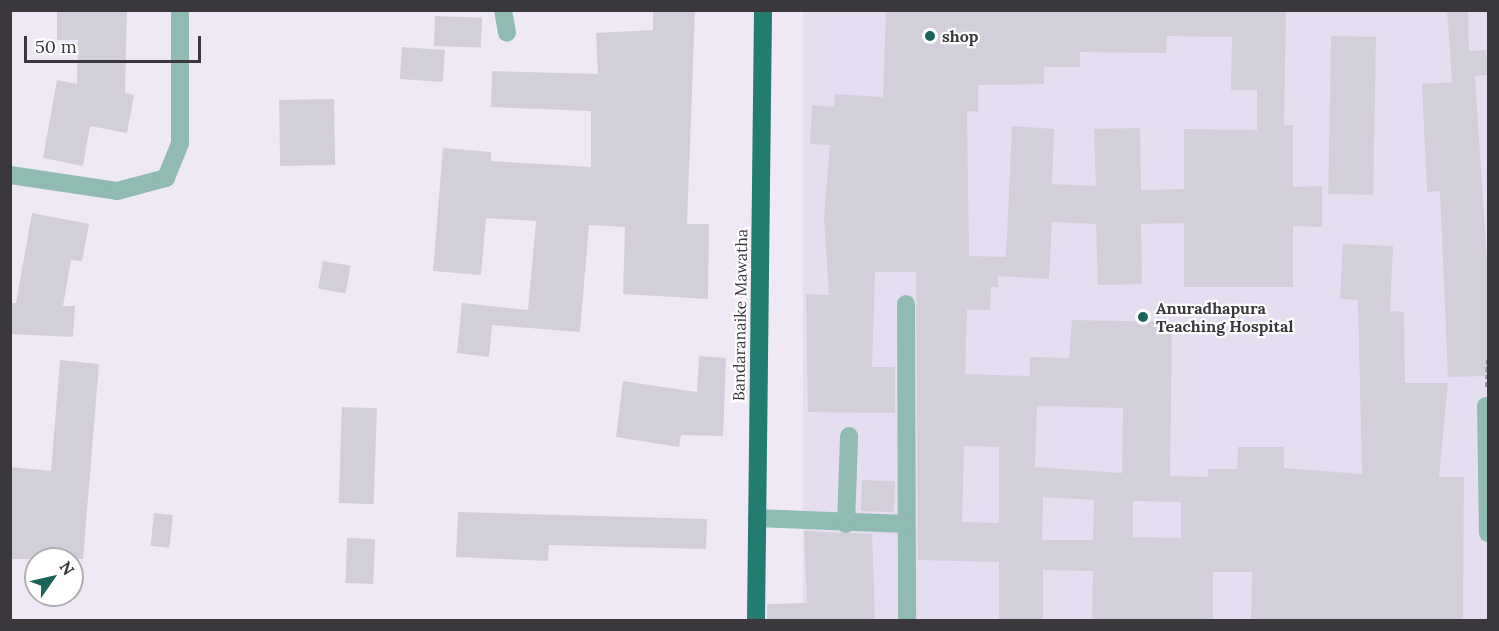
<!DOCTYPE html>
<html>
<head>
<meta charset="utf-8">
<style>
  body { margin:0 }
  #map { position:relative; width:1499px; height:631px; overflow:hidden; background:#eee9f5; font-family:Lora,serif }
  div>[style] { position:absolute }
  .built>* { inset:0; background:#e5ddf0; transform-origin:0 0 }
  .building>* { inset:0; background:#d3cfda; transform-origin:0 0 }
  .path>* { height:4px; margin-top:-2px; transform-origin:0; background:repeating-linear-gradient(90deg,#95929a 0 4.5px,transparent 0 7.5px) }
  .minor>* { height:18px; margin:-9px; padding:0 9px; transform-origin:9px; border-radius:9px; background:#90bbb3 }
  .highway>* { height:18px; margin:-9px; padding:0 9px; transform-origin:9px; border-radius:9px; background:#237c70 }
  .dots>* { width:16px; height:16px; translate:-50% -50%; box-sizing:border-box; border:3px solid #fff; border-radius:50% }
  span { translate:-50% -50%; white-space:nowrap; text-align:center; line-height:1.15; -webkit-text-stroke:4.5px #fff; paint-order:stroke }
  .poi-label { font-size:16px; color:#3a383d; font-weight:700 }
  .left { translate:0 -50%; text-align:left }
  .street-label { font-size:16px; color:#3a383d }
  .frame { position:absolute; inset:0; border:12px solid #3a383d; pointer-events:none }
  .north { position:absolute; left:24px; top:547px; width:60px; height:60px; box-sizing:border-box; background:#fff; border:2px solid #b0afb1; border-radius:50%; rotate:56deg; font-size:16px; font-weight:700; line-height:24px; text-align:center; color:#3a383d }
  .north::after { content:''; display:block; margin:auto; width:21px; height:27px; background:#1b645b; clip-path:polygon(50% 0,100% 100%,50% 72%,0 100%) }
  .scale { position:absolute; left:24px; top:36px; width:177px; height:27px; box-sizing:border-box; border:3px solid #3a383d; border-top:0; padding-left:8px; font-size:18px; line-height:21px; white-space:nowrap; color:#3a383d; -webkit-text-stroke:4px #fff; paint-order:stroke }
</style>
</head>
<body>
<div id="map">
  <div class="built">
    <div style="left:803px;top:11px;width:685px;height:609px"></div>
  </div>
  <div class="building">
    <div style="clip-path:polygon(57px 10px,127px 10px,125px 93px,134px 95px,127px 133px,90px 126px,83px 166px,43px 158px,57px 80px,77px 84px,78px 40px,57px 40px)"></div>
    <div style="clip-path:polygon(653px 10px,695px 10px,687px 224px,709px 224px,708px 299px,623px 294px,625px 227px,589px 225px,580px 332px,492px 325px,489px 357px,457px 353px,462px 303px,528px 310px,536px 221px,486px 218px,481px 275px,433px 271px,443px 148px,491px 152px,491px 161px,591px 167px,591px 111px,491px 107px,492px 71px,598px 74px,596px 33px,653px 30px)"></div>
    <div style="clip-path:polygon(evenodd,886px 10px,1286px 10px,1284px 125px,1293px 125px,1293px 187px,1322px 186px,1322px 227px,1293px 226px,1293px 287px,1184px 287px,1184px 223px,1141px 224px,1142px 284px,1098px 285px,1096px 224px,1052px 222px,1049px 279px,998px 276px,998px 287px,991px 287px,990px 310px,967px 310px,965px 374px,1030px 376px,1030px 357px,1069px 358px,1072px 320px,1172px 322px,1170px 476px,1208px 477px,1208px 469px,1237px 469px,1238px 447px,1284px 447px,1284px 468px,1362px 474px,1358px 300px,1340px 299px,1343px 244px,1393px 246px,1390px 311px,1404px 312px,1405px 383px,1448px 383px,1439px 477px,1464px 477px,1463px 621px,1251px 621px,1252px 572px,1213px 572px,1213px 621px,1092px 621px,1093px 571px,1043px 570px,1043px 621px,999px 621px,999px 562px,918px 560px,916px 272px,875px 272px,872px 367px,895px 367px,895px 413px,808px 412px,806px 294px,829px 295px,824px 217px,830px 145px,810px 144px,812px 105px,834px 107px,835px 94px,883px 97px,886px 10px,1167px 36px,1232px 37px,1231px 90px,1257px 90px,1257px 130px,1184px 129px,1184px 189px,1141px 190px,1140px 128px,1094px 129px,1096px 186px,1052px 184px,1054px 129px,1012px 126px,1006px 257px,969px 256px,967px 111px,978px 112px,978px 85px,1044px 84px,1044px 67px,1080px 67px,1080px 52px,1166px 53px,1167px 36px,886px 10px,1037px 406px,1123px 408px,1122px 473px,1035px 467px,1037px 406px,886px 10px,964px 446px,999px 447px,999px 523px,962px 522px,964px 446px,886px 10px,1043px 497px,1094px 500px,1093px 540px,1042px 540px,1043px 497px,886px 10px,1133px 501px,1181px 502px,1181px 538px,1133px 537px,1133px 501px)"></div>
    <div style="clip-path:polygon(1447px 10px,1468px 10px,1469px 51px,1486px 50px,1488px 75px,1475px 76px,1488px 277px,1487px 376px,1448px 377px,1440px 191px,1427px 192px,1422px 84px,1452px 82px)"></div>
    <div style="left:435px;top:16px;width:47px;height:30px;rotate:2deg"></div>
    <div style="left:1331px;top:36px;width:45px;height:158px;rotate:1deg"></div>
    <div style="left:402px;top:47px;width:43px;height:32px;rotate:4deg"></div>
    <div style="left:334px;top:99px;width:66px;height:55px;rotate:89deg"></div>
    <div style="clip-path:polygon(32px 213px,89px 224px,82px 261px,71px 260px,63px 306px,75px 306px,73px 337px,10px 334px,10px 303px,16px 303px)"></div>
    <div style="left:323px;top:261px;width:28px;height:28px;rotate:10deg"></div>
    <div style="clip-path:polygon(699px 356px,726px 358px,723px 436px,681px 435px,679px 447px,616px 437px,623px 381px,697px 392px)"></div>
    <div style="clip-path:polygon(60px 360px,99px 364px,83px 559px,10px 559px,10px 467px,51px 471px)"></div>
    <div style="left:342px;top:407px;width:35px;height:96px;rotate:2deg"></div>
    <div style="left:862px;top:480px;width:33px;height:31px;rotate:2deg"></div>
    <div style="clip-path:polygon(458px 512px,707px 519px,706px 549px,549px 545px,548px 561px,456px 557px)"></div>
    <div style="left:154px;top:513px;width:19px;height:33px;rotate:6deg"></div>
    <div style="clip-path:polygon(804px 531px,872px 534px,875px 621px,767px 621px,767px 604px,807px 603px)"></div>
    <div style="left:347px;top:538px;width:28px;height:45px;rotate:2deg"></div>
  </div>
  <div class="path">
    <div style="left:1487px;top:387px;width:29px;rotate:-88deg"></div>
  </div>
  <div class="minor">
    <div style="left:503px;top:10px;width:23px;rotate:80deg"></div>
    <div style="left:10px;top:175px;width:108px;rotate:8.5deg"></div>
    <div style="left:117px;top:191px;width:51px;rotate:-14.9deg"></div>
    <div style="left:166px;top:178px;width:38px;rotate:-68deg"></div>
    <div style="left:180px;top:143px;width:133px;rotate:-90deg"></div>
    <div style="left:906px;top:304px;width:316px;rotate:89.8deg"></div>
    <div style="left:1486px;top:406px;width:127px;rotate:89.1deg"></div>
    <div style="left:757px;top:518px;width:149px;rotate:2.3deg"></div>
    <div style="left:846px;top:524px;width:88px;rotate:-88deg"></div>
  </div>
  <div class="highway">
    <div style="left:756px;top:620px;width:610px;rotate:-89.34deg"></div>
  </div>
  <div class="dots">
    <div style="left:930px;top:36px;background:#1b645b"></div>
    <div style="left:1143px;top:317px;background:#1b645b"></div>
  </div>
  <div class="poi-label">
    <span class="left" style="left:942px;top:36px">shop</span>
    <span class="left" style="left:1156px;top:317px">Anuradhapura<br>Teaching Hospital</span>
  </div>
  <div class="street-label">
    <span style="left:740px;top:315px;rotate:-89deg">Bandaranaike Mawatha</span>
  </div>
  <div class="frame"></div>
  <div class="north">N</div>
  <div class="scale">50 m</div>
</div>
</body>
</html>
